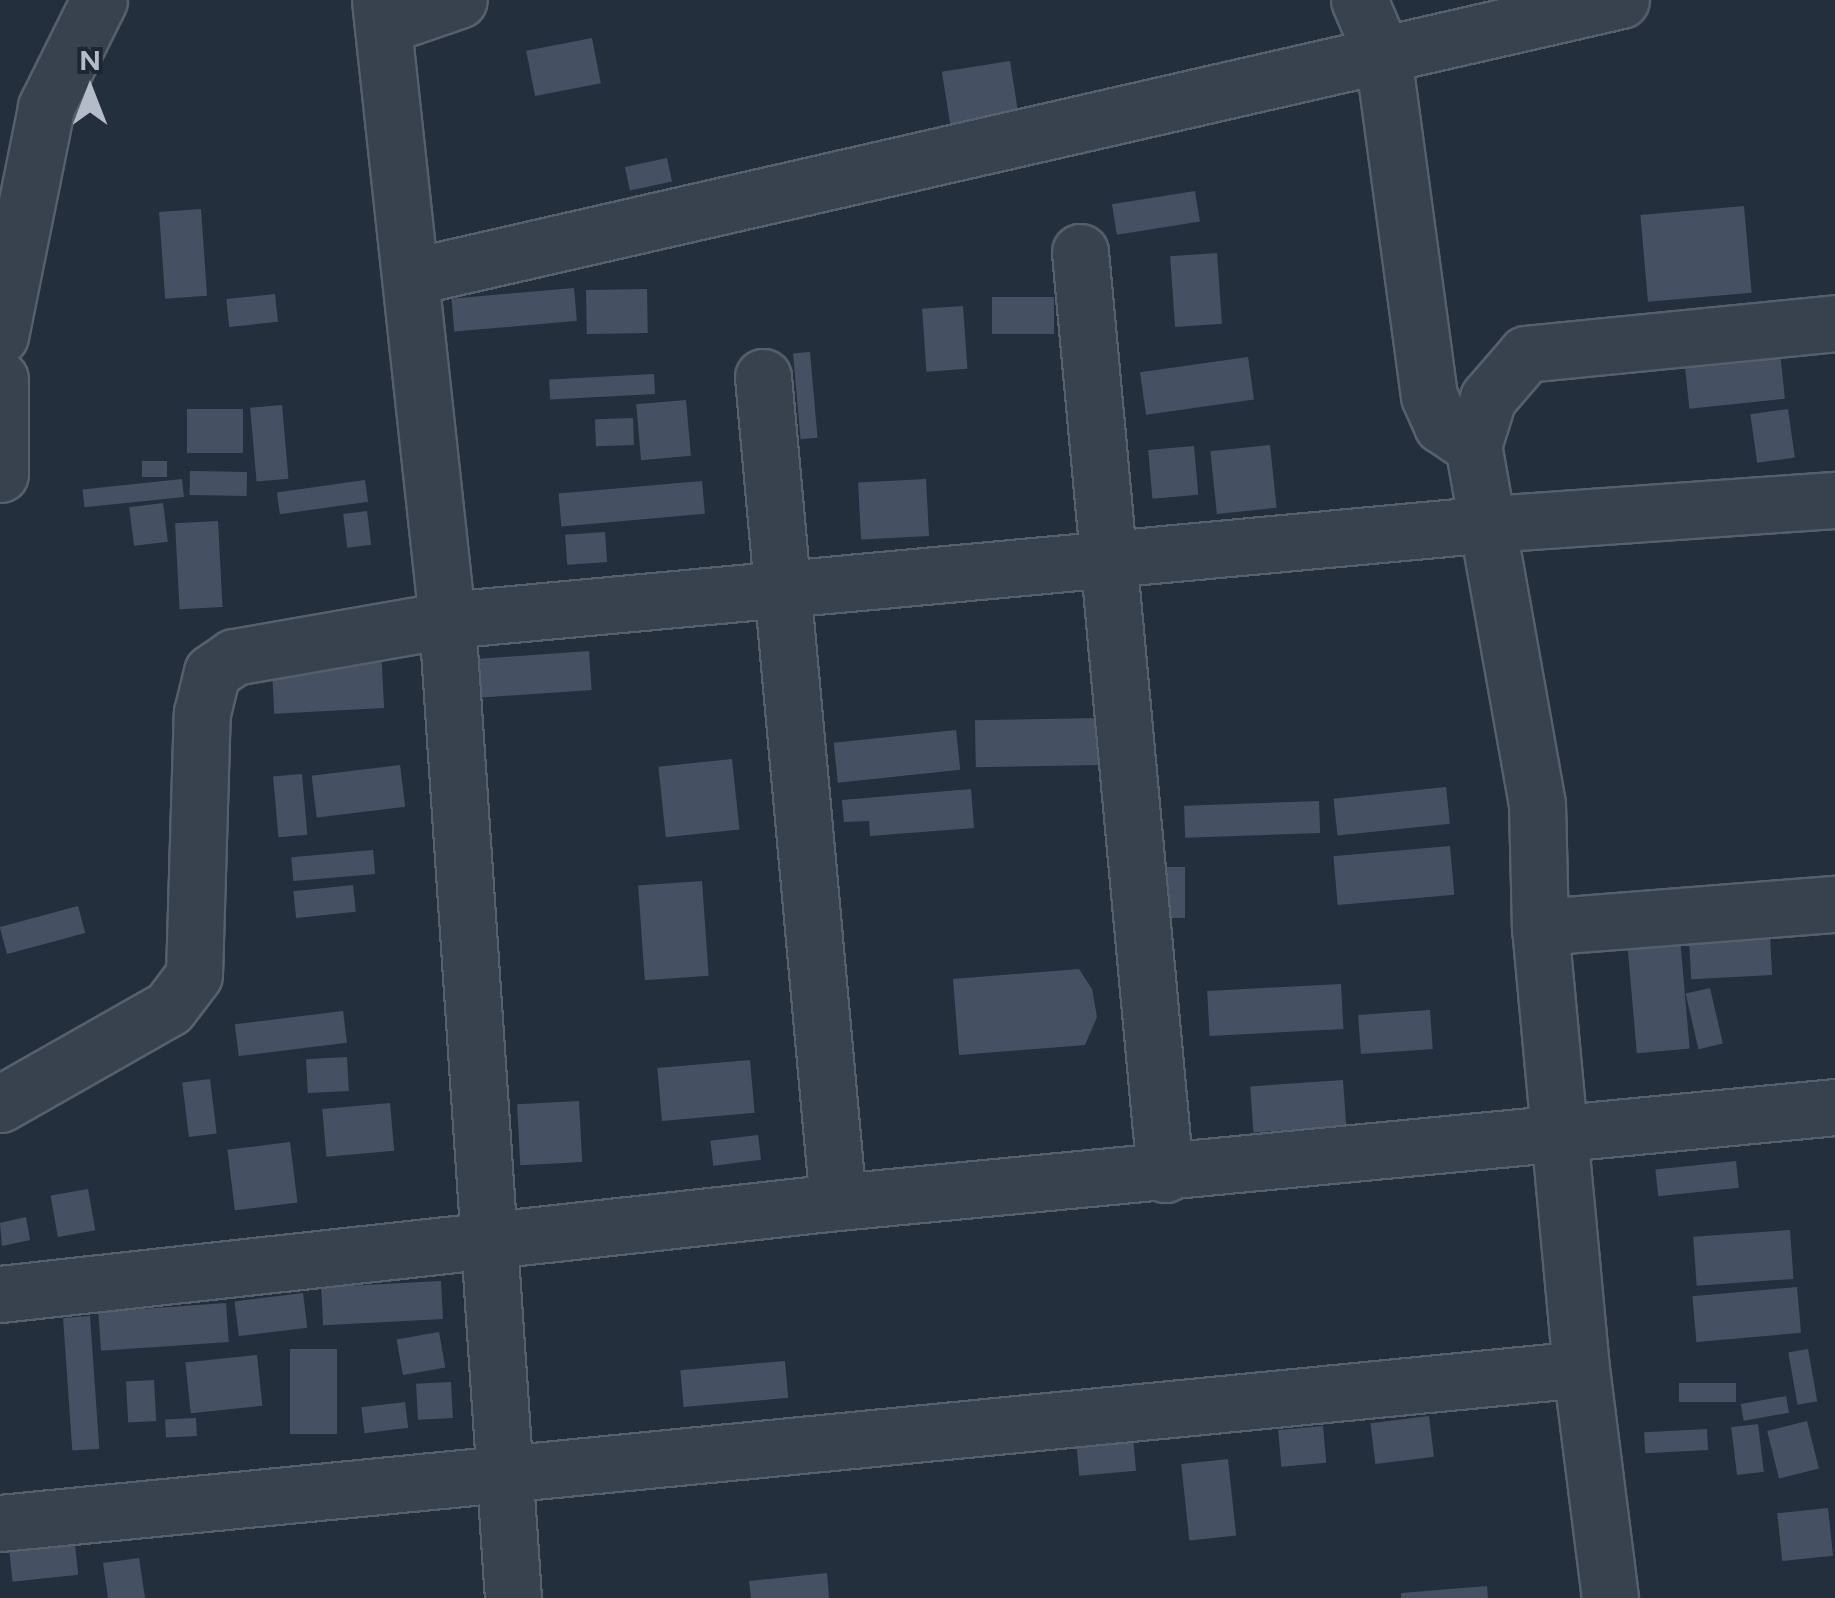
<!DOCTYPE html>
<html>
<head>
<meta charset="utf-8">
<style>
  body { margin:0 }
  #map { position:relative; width:1835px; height:1598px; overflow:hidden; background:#242f3e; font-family:Figtree,sans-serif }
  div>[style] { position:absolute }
  .building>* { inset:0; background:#455162; transform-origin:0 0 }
  .roads { filter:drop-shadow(2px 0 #565f6c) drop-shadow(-2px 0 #565f6c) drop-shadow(0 2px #565f6c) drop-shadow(0 -2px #565f6c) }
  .minor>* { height:55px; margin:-27.5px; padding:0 27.5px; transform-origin:27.5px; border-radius:27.5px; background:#38414e }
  span { translate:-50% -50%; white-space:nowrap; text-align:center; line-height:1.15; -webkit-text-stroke:10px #1d2633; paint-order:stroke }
  .north { position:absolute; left:40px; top:40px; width:100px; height:100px; -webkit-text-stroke:8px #1d2633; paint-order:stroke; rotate:0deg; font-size:28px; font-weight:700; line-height:40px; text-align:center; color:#b4bcc9 }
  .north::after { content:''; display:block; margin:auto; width:35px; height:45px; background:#b4bcc9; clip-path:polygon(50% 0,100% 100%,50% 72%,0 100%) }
</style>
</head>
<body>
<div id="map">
  <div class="building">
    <div style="left:592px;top:38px;width:46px;height:67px;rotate:79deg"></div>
    <div style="left:1010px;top:61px;width:56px;height:69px;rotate:81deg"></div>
    <div style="left:667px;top:158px;width:24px;height:43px;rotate:78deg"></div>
    <div style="left:1195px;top:191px;width:31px;height:84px;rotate:81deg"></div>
    <div style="left:1744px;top:206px;width:87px;height:104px;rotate:85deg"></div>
    <div style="left:201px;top:209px;width:87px;height:42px;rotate:86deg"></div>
    <div style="left:1217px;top:253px;width:71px;height:47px;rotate:86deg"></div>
    <div style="left:574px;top:288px;width:33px;height:123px;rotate:85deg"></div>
    <div style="left:647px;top:289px;width:44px;height:61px;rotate:89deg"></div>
    <div style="left:275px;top:294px;width:28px;height:49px;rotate:84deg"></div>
    <div style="left:992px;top:297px;width:62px;height:37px"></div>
    <div style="left:963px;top:306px;width:63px;height:41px;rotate:86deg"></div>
    <div style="left:810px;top:352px;width:86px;height:17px;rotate:85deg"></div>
    <div style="left:1780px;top:352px;width:47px;height:96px;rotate:84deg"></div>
    <div style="left:1248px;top:357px;width:43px;height:109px;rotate:82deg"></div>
    <div style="left:654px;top:374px;width:20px;height:105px;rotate:87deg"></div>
    <div style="left:686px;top:400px;width:56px;height:50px;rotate:85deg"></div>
    <div style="left:282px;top:405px;width:74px;height:32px;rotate:85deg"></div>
    <div style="left:187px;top:409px;width:56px;height:44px"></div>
    <div style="left:1788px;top:409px;width:49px;height:38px;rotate:82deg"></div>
    <div style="left:633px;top:418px;width:27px;height:38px;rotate:88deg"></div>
    <div style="left:1270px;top:445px;width:63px;height:60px;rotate:84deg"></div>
    <div style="left:1194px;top:446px;width:49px;height:46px;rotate:85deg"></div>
    <div style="left:167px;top:461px;width:16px;height:25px;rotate:90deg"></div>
    <div style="left:190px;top:471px;width:57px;height:24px;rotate:1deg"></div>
    <div style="left:182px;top:479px;width:18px;height:100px;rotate:84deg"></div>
    <div style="left:926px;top:479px;width:57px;height:68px;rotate:87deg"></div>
    <div style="left:365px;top:480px;width:22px;height:89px;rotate:82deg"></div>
    <div style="left:702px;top:481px;width:33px;height:144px;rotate:85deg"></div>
    <div style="left:163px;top:503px;width:39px;height:34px;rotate:83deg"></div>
    <div style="left:367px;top:511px;width:34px;height:24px;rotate:83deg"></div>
    <div style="left:218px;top:521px;width:86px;height:43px;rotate:87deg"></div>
    <div style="left:605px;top:532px;width:30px;height:40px;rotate:86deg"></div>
    <div style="left:381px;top:648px;width:60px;height:110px;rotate:87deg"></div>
    <div style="left:589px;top:651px;width:39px;height:117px;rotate:86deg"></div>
    <div style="left:1100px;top:718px;width:47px;height:125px;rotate:89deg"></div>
    <div style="left:956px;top:730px;width:40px;height:123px;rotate:84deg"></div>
    <div style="left:732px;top:759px;width:71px;height:74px;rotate:84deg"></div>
    <div style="left:400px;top:765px;width:42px;height:89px;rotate:83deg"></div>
    <div style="left:302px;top:774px;width:61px;height:29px;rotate:85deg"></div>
    <div style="left:1446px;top:787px;width:37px;height:113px;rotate:84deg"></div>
    <div style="clip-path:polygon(971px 789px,974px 828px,870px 836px,869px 821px,844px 822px,842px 800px)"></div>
    <div style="left:1319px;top:801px;width:32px;height:135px;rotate:88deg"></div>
    <div style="left:1450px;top:846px;width:49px;height:117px;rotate:85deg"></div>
    <div style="left:373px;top:850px;width:24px;height:82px;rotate:85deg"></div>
    <div style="left:1160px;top:867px;width:25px;height:51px"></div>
    <div style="left:702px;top:881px;width:95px;height:64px;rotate:86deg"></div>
    <div style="left:353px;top:885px;width:27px;height:60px;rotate:84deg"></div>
    <div style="left:78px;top:906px;width:28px;height:81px;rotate:75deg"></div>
    <div style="left:1770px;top:935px;width:40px;height:81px;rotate:87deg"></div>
    <div style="left:1680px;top:938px;width:111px;height:53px;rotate:85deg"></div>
    <div style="clip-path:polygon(1079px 969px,1092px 989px,1097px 1017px,1085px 1045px,959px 1055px,953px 979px)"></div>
    <div style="left:1341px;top:984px;width:45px;height:134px;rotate:87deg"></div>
    <div style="left:1710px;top:988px;width:57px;height:25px;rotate:77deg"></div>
    <div style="left:1430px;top:1010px;width:39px;height:72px;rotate:86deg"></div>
    <div style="left:343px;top:1011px;width:32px;height:109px;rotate:83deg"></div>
    <div style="left:347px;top:1057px;width:34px;height:41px;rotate:87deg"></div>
    <div style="left:750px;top:1060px;width:53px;height:93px;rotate:85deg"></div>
    <div style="left:210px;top:1079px;width:55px;height:28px;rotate:83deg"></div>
    <div style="left:1343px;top:1080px;width:46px;height:93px;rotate:86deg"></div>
    <div style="left:579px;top:1101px;width:61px;height:62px;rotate:87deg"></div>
    <div style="left:390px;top:1103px;width:48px;height:68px;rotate:85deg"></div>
    <div style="left:758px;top:1135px;width:25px;height:48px;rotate:83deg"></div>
    <div style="left:290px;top:1142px;width:61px;height:63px;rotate:83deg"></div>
    <div style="left:1736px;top:1161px;width:27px;height:81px;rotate:84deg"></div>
    <div style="left:88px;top:1189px;width:42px;height:38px;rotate:80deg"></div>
    <div style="clip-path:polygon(26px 1217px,30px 1240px,2px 1246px,0 1223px)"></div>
    <div style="left:1790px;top:1230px;width:49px;height:97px;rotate:86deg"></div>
    <div style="left:441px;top:1281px;width:38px;height:120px;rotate:87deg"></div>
    <div style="left:1797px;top:1287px;width:46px;height:105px;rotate:85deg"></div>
    <div style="left:303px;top:1293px;width:35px;height:69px;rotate:83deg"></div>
    <div style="left:226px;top:1303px;width:39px;height:128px;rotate:86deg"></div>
    <div style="left:90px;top:1316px;width:133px;height:27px;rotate:86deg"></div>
    <div style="left:439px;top:1332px;width:36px;height:43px;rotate:80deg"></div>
    <div style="left:290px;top:1349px;width:47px;height:85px"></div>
    <div style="left:1808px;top:1349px;width:53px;height:20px;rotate:80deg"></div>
    <div style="left:257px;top:1355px;width:51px;height:72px;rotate:84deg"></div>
    <div style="left:785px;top:1361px;width:37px;height:105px;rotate:85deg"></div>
    <div style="left:154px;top:1380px;width:41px;height:28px;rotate:87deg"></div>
    <div style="left:451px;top:1382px;width:36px;height:35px;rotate:87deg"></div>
    <div style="left:1736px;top:1383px;width:19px;height:57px;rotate:90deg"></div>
    <div style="left:1786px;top:1396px;width:17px;height:46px;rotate:80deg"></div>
    <div style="left:405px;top:1402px;width:26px;height:44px;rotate:83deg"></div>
    <div style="left:1429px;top:1416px;width:41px;height:59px;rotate:83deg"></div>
    <div style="left:196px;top:1418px;width:18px;height:31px;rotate:87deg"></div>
    <div style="left:1807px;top:1421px;width:49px;height:41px;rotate:76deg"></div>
    <div style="left:1758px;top:1424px;width:48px;height:27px;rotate:83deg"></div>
    <div style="left:1132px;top:1425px;width:46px;height:57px;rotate:85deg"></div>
    <div style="left:1323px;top:1426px;width:37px;height:45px;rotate:85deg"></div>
    <div style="left:1707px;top:1429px;width:21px;height:63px;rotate:87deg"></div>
    <div style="left:1228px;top:1459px;width:77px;height:47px;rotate:84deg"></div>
    <div style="left:1828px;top:1508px;width:48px;height:51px;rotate:84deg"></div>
    <div style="left:74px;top:1535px;width:40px;height:66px;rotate:84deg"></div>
    <div style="clip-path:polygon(139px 1558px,145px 1598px,108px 1598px,103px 1563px)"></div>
    <div style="clip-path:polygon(827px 1573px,829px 1598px,751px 1598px,749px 1581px)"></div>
    <div style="clip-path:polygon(1487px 1586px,1488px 1598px,1401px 1598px,1401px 1593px)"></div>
  </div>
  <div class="roads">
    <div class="minor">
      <div style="left:380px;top:0;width:624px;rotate:83.83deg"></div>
      <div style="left:447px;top:620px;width:980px;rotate:86.14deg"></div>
      <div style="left:1359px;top:0;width:61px;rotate:66.8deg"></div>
      <div style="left:1383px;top:56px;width:343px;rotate:82.3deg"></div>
      <div style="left:1429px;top:396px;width:32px;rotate:66deg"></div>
      <div style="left:1442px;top:425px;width:37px;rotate:34deg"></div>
      <div style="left:383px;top:26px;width:80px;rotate:-18.9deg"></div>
      <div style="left:1080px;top:252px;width:926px;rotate:84.73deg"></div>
      <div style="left:415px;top:276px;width:1237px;rotate:-12.89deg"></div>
      <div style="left:0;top:336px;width:234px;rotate:-78.6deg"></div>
      <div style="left:46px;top:107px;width:119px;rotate:-63.6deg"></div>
      <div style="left:763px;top:377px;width:828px;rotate:84.81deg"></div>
      <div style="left:0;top:379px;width:95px;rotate:90deg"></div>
      <div style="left:1540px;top:927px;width:296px;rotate:-4.5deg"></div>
      <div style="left:0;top:1104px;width:194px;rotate:-29.6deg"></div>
      <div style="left:169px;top:1008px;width:41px;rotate:-52.9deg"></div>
      <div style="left:194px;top:975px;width:262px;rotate:-88.3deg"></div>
      <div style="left:202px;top:713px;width:42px;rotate:-76.3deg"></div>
      <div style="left:212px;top:672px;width:27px;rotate:-34deg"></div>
      <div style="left:234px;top:657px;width:216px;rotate:-9.9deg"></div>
      <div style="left:447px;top:620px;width:1047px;rotate:-5.26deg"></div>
      <div style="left:1490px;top:524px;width:346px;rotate:-4deg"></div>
      <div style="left:0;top:1294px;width:843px;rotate:-6.27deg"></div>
      <div style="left:838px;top:1202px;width:1002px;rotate:-5.44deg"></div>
      <div style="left:0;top:1523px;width:1588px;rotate:-5.56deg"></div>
      <div style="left:1610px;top:1598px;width:231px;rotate:-97.2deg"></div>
      <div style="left:1581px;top:1369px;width:444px;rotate:-95.3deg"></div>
      <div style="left:1540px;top:927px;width:123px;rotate:-91.4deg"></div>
      <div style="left:1537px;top:804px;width:364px;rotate:-100.1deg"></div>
      <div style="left:1473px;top:446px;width:50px;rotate:-72.6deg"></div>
      <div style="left:1488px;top:398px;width:58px;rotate:-49.2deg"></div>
      <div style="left:1526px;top:354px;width:311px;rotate:-5.7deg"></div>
    </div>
  </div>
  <div class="north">N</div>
</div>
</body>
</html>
